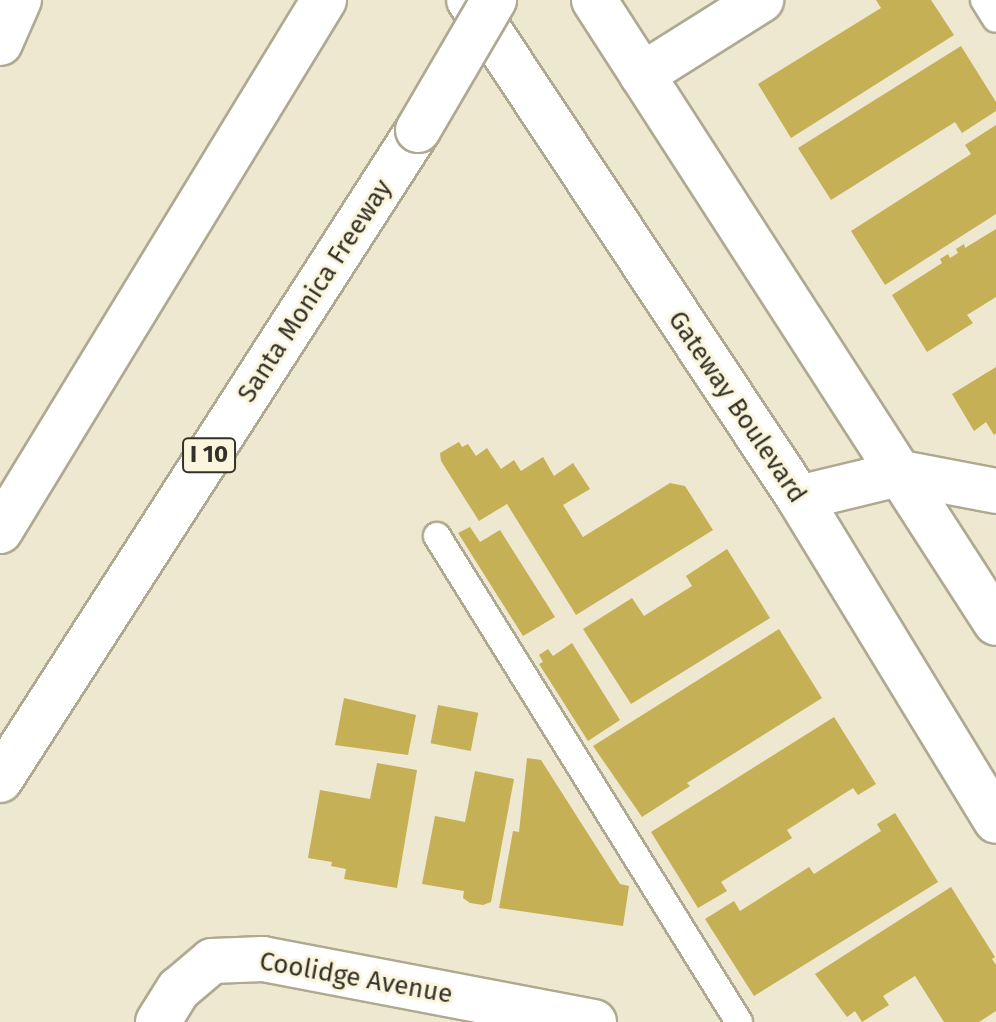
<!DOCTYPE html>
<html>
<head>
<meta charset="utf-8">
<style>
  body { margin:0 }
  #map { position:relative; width:996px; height:1022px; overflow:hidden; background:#eee8d0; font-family:"Fira Sans",sans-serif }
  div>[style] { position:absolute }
  .building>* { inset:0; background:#c5b055; transform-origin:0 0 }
  .roads { filter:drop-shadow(2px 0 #afa992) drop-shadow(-2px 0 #afa992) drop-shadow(0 2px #afa992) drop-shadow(0 -2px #afa992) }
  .lane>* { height:26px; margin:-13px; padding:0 13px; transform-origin:13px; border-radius:13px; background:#fff }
  .street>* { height:44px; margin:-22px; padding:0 22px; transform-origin:22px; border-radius:22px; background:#fff }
  .secondary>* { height:44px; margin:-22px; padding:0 22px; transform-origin:22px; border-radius:22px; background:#fff }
  .highway>* { height:44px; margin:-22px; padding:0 22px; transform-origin:22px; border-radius:22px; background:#fff }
  .bridges { filter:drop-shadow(2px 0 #afa992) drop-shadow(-2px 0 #afa992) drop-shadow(0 2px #afa992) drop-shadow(0 -2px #afa992) }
  .highway-bridge>* { height:44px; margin:-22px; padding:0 22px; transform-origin:22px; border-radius:22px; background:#fff }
  span { translate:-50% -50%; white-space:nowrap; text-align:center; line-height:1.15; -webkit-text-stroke:6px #fbf5dd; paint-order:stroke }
  .shield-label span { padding:2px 6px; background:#fbf5dd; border:2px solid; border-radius:6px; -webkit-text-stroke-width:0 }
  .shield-label { font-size:24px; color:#333128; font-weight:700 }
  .street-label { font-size:26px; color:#333128 }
</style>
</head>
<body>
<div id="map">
  <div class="building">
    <div style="clip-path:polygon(876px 0,931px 0,954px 35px,791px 138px,758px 84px,881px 8px)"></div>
    <div style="clip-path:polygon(961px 46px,996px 102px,996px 111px,962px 133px,955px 122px,831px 200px,798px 148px)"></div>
    <div style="clip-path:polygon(996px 125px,996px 214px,885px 285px,851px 231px,971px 154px,965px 145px)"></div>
    <div style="clip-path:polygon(996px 229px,996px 297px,967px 315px,973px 323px,927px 352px,892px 295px,942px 263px,940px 259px,948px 254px,950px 258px,958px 253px,956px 249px,964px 244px,965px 248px)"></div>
    <div style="clip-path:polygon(996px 367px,996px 433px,994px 435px,986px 422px,974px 431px,952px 394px)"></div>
    <div style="clip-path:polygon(459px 442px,462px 447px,468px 444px,476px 456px,487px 448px,501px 469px,514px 460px,521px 471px,543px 457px,554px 476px,573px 463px,590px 489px,563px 505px,583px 537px,670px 483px,685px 486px,713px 530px,576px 615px,507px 504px,479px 521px,441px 461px,440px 453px)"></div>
    <div style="clip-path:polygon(470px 527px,480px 542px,500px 530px,555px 617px,523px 636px,458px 533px)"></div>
    <div style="clip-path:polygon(727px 549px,770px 618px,631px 704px,583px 629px,632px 598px,644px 616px,692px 586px,686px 576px)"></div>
    <div style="clip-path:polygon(779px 629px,822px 698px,687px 783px,690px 786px,642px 817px,593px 746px)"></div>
    <div style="clip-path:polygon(572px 643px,620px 720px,588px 741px,539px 664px,543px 662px,539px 655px,548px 649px,553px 656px)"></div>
    <div style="clip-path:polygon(344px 698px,416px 715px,408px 755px,335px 745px)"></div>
    <div style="left:438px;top:705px;width:41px;height:39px;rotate:11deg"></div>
    <div style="clip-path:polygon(834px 717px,876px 784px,858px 795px,853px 788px,787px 830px,792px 838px,721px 882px,727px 891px,698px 908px,651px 832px)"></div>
    <div style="clip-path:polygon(527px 758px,541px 760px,620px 884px,629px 886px,623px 926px,499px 908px,513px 831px,519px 832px)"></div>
    <div style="clip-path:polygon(377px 763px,417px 770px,397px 888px,344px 879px,346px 869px,331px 866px,332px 862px,308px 858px,320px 790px,370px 799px)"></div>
    <div style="clip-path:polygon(475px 771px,514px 779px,491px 902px,483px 905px,470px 903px,463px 898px,464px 891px,422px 884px,435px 816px,465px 822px)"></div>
    <div style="clip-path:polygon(895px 813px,938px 882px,754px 996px,705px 919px,734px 901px,740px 911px,809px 867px,814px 874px,881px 831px,877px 824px)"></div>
    <div style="clip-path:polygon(951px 887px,995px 957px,992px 959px,996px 965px,996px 1011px,979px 1022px,944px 1022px,915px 976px,883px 996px,889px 1005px,862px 1022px,855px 1011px,847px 1017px,815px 974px)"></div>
  </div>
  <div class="roads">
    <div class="lane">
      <div style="left:984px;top:0;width:22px;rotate:58deg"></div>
      <div style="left:437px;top:536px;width:572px;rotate:58.14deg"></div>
    </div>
    <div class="street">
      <div style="left:0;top:43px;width:47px;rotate:-66.2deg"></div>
      <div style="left:642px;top:75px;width:141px;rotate:-32.2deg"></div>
      <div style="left:799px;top:498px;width:106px;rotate:-13.6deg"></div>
      <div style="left:902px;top:473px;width:96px;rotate:10.8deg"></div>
      <div style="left:158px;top:1022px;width:39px;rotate:-58deg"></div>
      <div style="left:179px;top:989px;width:43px;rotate:-40.3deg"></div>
      <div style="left:212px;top:961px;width:51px;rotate:-2.2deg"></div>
      <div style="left:263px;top:959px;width:337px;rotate:10.8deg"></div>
    </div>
    <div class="secondary">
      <div style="left:469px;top:0;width:597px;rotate:56.47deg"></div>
      <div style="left:799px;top:498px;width:378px;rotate:58.6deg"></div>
      <div style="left:594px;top:0;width:741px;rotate:57.17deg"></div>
    </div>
    <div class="highway">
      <div style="left:0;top:531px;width:622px;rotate:-58.61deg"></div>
      <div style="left:0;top:780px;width:773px;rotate:-57.26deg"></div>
    </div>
  </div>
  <div class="bridges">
    <div class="highway-bridge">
      <div style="left:418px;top:130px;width:151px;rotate:-59.7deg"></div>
    </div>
  </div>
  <div class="shield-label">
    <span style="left:209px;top:455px">I 10</span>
  </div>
  <div class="street-label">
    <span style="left:315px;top:291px;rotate:-57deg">Santa Monica Freeway</span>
    <span style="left:737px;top:407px;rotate:56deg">Gateway Boulevard</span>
    <span style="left:356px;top:978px;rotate:10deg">Coolidge Avenue</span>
  </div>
</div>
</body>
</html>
